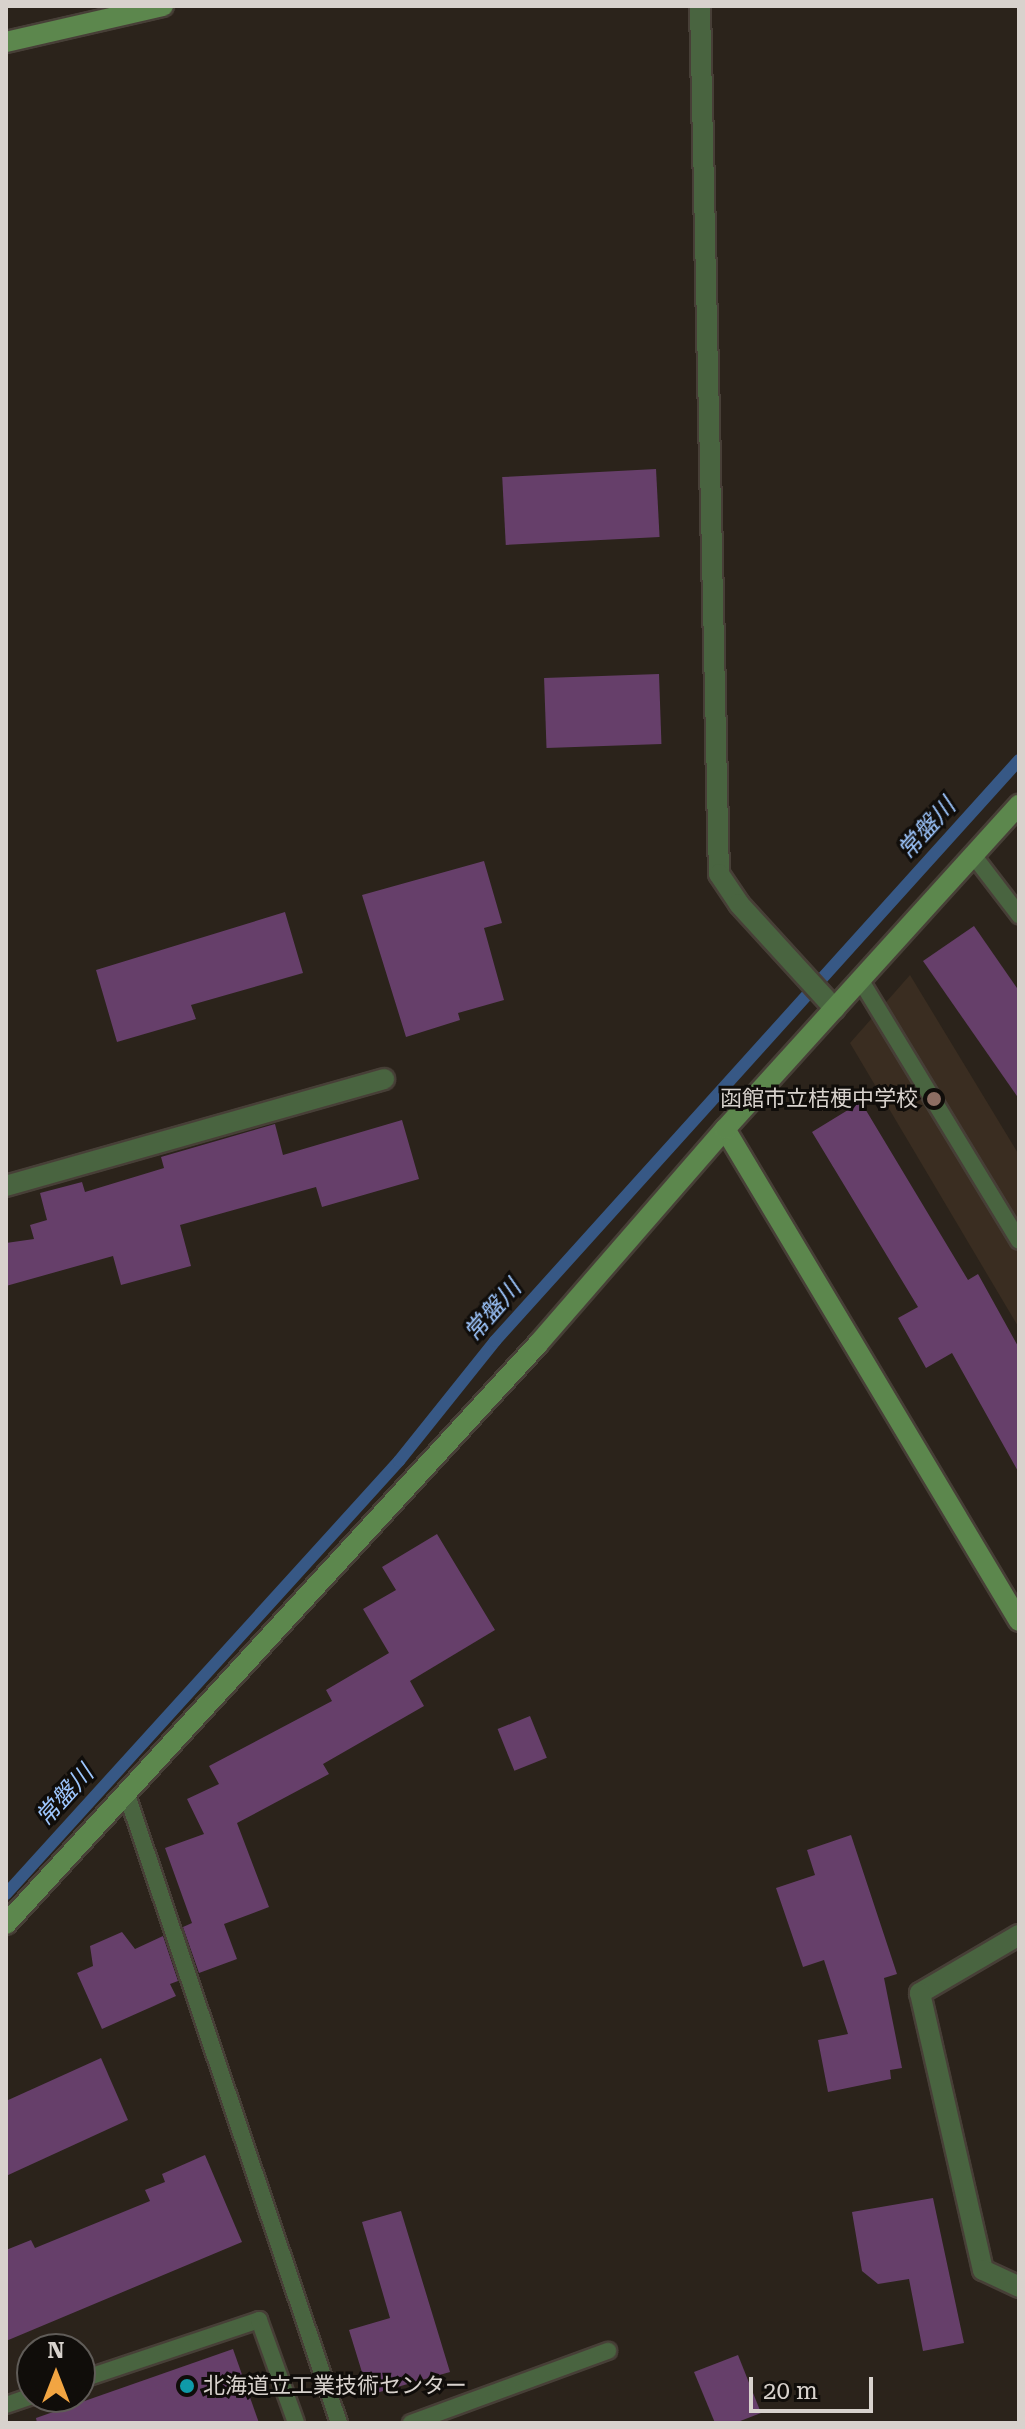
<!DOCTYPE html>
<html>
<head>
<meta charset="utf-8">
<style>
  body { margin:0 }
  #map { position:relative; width:1025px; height:2429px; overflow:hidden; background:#2b231b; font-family:"Roboto Serif","Noto Sans JP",serif }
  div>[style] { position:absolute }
  .built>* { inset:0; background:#3a2d21 }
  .stream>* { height:12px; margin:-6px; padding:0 6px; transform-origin:6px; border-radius:6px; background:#375885 }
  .building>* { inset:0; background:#663f6a; transform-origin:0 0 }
  .roads { filter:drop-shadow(2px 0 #473f37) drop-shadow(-2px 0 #473f37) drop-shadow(0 2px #473f37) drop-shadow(0 -2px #473f37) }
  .lane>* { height:16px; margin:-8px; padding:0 8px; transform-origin:8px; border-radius:8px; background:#496440 }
  .street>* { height:20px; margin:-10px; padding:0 10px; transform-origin:10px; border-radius:10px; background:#496440 }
  .secondary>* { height:20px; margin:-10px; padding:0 10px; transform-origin:10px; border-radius:10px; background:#5c874d }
  .dots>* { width:22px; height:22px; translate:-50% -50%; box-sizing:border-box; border:4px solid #100d0a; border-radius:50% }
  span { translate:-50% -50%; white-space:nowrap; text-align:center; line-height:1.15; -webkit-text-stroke:6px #100d0a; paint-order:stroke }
  .poi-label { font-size:22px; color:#d8d2cd }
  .right { translate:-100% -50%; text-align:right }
  .left { translate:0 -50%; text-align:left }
  .water-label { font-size:24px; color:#9dc6fe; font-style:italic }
  .frame { position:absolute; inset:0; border:8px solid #d8d2cd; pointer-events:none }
  .north { position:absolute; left:16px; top:2333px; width:80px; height:80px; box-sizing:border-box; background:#100d0a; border:2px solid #605c58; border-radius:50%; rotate:0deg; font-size:22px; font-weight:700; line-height:32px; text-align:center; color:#d8d2cd }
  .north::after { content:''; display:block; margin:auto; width:28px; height:36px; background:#f2a542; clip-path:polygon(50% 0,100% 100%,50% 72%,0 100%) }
  .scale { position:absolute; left:749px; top:2377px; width:124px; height:36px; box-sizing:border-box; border:4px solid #d8d2cd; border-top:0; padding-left:10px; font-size:24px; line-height:28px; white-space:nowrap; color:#d8d2cd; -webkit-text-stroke:6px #100d0a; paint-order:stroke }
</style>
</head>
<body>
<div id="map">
  <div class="built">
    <div style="clip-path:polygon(910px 975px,1019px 1155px,1019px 1328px,850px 1043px)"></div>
  </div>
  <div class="stream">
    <div style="left:6px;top:1894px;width:585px;rotate:-47.77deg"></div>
    <div style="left:399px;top:1461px;width:154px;rotate:-51.3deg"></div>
    <div style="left:495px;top:1341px;width:782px;rotate:-47.95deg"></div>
  </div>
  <div class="building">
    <div style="left:656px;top:469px;width:68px;height:154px;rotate:87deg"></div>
    <div style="left:659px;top:674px;width:70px;height:115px;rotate:88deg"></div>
    <div style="clip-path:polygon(484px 861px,502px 923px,484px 928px,504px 1000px,458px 1013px,460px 1020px,406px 1037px,362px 895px)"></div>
    <div style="clip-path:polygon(285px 912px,303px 973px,191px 1005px,196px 1019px,117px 1042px,96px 970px)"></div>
    <div style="clip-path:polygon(974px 926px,1019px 991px,1019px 1099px,923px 961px)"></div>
    <div style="clip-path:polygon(861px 1102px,968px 1280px,978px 1274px,1019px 1348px,1019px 1473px,952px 1353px,926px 1368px,898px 1318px,918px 1307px,812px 1132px)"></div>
    <div style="clip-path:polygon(402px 1120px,419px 1179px,322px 1207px,316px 1187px,180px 1225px,191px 1266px,121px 1285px,113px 1256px,6px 1286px,6px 1243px,34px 1239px,30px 1225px,47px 1220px,40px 1193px,82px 1182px,85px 1192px,164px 1168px,161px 1157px,275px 1124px,283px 1155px)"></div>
    <div style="clip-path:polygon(437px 1534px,495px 1630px,410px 1681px,424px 1706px,323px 1764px,329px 1774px,237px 1823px,269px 1907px,224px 1924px,237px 1959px,199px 1973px,183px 1927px,192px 1923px,165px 1848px,204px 1834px,187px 1799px,219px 1784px,209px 1766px,332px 1701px,326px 1690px,389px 1653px,363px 1609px,396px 1590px,382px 1567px)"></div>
    <div style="left:530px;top:1716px;width:45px;height:35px;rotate:68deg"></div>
    <div style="clip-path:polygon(851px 1835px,897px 1974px,884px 1978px,902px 2068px,890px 2070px,891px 2079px,828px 2092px,818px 2040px,848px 2034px,824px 1960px,803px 1967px,776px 1888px,815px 1875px,807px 1850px)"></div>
    <div style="clip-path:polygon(122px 1932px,135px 1949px,163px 1936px,178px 1981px,170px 1984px,176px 1996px,102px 2029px,77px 1973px,93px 1966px,90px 1946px)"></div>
    <div style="clip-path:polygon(101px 2058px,128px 2120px,6px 2176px,6px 2101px)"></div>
    <div style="clip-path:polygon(205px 2155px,242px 2242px,6px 2341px,6px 2250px,31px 2240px,35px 2248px,150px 2201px,145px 2190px,165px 2182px,162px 2174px)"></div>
    <div style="clip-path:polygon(933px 2198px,964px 2343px,923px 2351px,909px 2279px,878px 2284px,862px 2271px,852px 2212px)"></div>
    <div style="clip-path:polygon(401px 2211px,450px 2372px,369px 2395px,349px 2330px,390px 2318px,362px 2222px)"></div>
    <div style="clip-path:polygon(233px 2349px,259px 2423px,37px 2423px,36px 2418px)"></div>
    <div style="clip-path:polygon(738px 2355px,761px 2413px,735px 2423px,715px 2423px,694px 2372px)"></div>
  </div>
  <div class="roads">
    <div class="lane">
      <div style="left:973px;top:855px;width:76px;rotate:52.5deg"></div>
      <div style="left:861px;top:981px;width:304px;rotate:58.7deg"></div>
      <div style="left:126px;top:1792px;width:666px;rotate:71.35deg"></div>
      <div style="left:80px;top:2380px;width:189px;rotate:-18.5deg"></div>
      <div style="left:259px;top:2320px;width:109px;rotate:70.2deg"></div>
      <div style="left:6px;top:2405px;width:28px;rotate:-19deg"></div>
      <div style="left:411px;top:2423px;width:210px;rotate:-20.1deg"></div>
    </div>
    <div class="street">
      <div style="left:700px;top:6px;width:868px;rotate:88.75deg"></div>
      <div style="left:719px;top:874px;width:36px;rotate:56deg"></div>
      <div style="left:739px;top:904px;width:142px;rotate:47.6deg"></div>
      <div style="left:6px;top:1186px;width:393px;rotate:-15.8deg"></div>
      <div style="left:1019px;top:1935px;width:115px;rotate:149.6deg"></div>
      <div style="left:920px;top:1993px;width:284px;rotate:77.2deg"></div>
      <div style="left:983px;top:2270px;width:40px;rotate:25deg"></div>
    </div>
    <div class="secondary">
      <div style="left:6px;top:42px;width:161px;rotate:-12.9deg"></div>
      <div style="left:725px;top:1129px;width:573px;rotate:59.14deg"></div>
      <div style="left:6px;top:1924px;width:787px;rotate:-47.47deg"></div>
      <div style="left:538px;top:1344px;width:285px;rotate:-49deg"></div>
      <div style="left:725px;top:1129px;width:438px;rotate:-47.8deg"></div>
    </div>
  </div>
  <div class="dots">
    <div style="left:934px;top:1099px;background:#8d6e63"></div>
    <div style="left:187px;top:2386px;background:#0f9aa8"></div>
  </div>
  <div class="poi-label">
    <span class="right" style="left:918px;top:1099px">函館市立桔梗中学校</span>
    <span class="left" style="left:203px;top:2386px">北海道立工業技術センター</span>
  </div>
  <div class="water-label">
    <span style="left:927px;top:829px;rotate:-48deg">常盤川</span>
    <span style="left:493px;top:1311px;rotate:-49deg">常盤川</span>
    <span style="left:65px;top:1796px;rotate:-48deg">常盤川</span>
  </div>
  <div class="frame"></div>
  <div class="north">N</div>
  <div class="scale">20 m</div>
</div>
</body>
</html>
